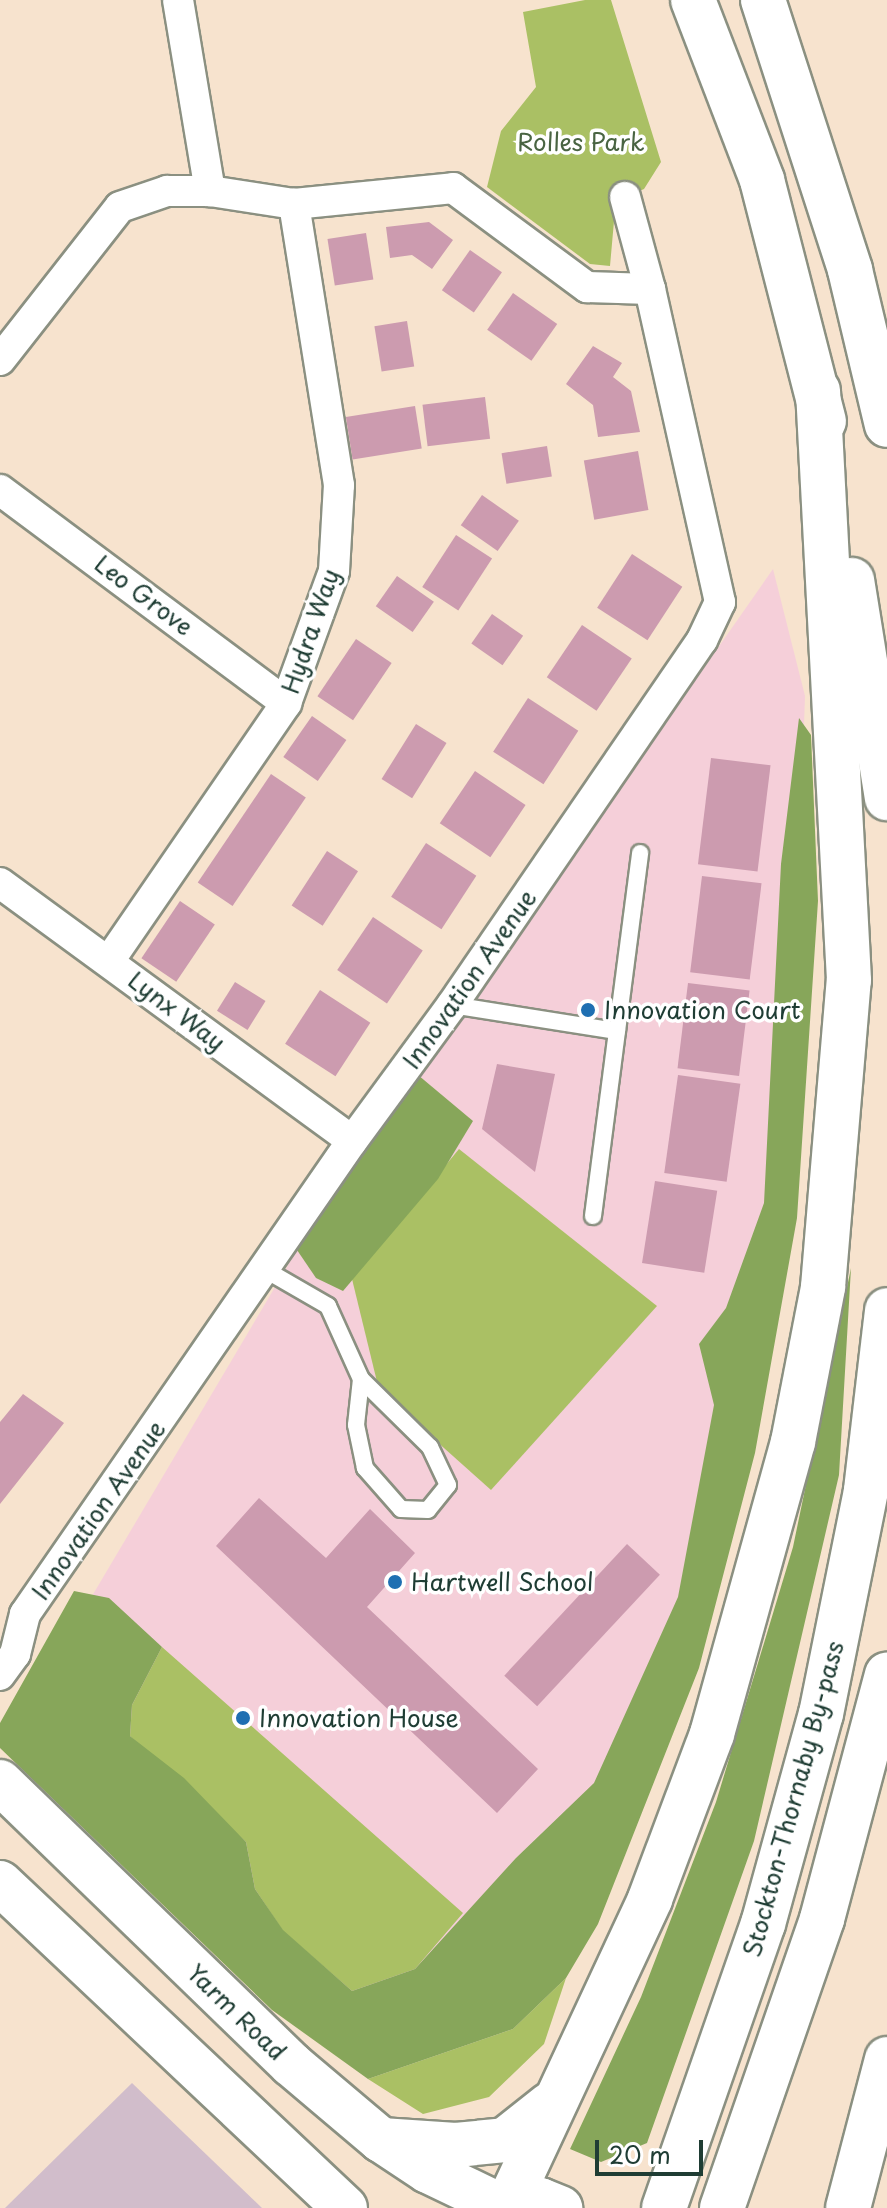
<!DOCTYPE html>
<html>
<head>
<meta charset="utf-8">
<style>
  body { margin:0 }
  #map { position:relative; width:887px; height:2208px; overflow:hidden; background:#f7e3ce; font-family:"Playpen Sans",sans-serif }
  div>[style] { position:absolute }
  .built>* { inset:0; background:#f5cfd9 }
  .industrial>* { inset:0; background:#d1bdcb }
  .green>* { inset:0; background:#aac064 }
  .forest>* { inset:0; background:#87a65a }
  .building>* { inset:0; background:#cc9baf; transform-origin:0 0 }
  .roads { filter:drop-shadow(2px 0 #8b9081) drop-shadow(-2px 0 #8b9081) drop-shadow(0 2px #8b9081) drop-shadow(0 -2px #8b9081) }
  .service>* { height:16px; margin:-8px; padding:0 8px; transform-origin:8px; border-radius:8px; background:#fff }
  .minor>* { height:30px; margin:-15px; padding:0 15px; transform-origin:15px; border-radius:15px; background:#fff }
  .primary>* { height:44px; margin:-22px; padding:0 22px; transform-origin:22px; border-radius:22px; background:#fff }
  .trunk>* { height:44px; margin:-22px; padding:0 22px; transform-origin:22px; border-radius:22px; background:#fff }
  .dots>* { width:22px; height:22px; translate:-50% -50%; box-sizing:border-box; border:4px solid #fff; border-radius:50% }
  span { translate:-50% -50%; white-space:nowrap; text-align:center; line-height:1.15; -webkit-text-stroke:7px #fff; paint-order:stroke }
  .park-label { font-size:24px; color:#496442 }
  .street-label { font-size:24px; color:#1f3d34 }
  .poi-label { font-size:24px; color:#1f3d34 }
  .left { translate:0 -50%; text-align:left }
  .scale { position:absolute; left:595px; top:2140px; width:108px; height:36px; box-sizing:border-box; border:4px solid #1f3d34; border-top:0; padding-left:10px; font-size:24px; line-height:28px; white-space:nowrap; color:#1f3d34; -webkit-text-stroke:6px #fff; paint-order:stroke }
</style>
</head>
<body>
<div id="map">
  <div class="built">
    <div style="clip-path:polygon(773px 569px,805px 696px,796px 955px,773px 1183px,710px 1504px,622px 1768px,361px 2047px,31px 1699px,297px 1250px)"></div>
  </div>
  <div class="industrial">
    <div style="clip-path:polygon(132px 2083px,262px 2208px,5px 2208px)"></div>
  </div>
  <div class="green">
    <div style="clip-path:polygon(585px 0,611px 0,661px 162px,644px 189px,625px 197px,615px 210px,610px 266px,590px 264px,487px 187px,501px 131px,536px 87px,523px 12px)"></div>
    <div style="clip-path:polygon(459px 1149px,657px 1306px,491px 1490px,379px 1390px,352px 1279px)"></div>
    <div style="clip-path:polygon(162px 1647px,463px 1913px,415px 1969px,352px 1991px,283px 1931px,255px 1889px,246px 1842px,130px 1736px,132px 1705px)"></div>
    <div style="clip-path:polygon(566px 1978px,544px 2044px,489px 2097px,423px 2114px,368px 2079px,513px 2029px)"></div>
  </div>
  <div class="forest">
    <div style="clip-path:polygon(799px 718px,811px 735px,818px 901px,797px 1218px,755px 1453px,699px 1668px,598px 1924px,566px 1978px,513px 2029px,368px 2079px,272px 2010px,0 1748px,0 1723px,74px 1591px,109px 1598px,162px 1647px,132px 1705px,130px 1736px,184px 1778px,246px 1842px,255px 1889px,283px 1930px,352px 1991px,415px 1969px,516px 1858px,594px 1783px,678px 1597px,714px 1405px,699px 1344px,726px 1308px,764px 1203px,781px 864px)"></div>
    <div style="clip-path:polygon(418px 1075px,473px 1121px,438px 1179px,343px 1291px,316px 1278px,297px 1250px)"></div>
    <div style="clip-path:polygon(851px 1268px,839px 1475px,754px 1841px,647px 2143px,601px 2162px,570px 2149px,641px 1997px,716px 1802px,793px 1547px)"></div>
  </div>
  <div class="building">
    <div style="clip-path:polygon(429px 222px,453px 240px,432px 269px,412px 255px,390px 258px,386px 227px)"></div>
    <div style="left:366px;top:233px;width:47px;height:39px;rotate:81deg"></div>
    <div style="left:470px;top:250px;width:39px;height:49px;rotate:35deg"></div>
    <div style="left:513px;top:293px;width:54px;height:45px;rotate:35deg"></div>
    <div style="left:407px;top:321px;width:46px;height:33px;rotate:81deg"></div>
    <div style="clip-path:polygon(593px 346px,622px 363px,613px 377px,631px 391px,640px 432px,598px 437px,593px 405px,566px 384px)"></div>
    <div style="left:485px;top:397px;width:42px;height:63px;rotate:83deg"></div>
    <div style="left:415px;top:406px;width:43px;height:70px;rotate:81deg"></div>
    <div style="left:547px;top:446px;width:31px;height:46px;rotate:81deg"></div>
    <div style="left:638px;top:451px;width:60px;height:55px;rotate:80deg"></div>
    <div style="left:482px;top:495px;width:45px;height:37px;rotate:35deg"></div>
    <div style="left:456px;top:535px;width:43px;height:62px;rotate:33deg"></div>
    <div style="left:632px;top:554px;width:60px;height:64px;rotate:33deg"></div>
    <div style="left:397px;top:576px;width:45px;height:37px;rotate:35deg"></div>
    <div style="left:492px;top:614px;width:38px;height:36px;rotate:35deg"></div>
    <div style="left:582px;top:625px;width:60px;height:63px;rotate:34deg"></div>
    <div style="left:356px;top:639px;width:43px;height:69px;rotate:34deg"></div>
    <div style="left:528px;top:698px;width:60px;height:64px;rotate:33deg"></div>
    <div style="left:312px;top:716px;width:42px;height:50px;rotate:35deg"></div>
    <div style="left:416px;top:724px;width:36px;height:65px;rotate:32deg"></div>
    <div style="left:711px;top:758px;width:60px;height:107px;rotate:7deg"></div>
    <div style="left:475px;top:771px;width:61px;height:63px;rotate:34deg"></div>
    <div style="left:271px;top:774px;width:42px;height:131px;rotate:34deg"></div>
    <div style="left:426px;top:843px;width:60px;height:64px;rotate:33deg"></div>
    <div style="left:327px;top:851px;width:37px;height:65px;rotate:33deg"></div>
    <div style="left:702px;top:876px;width:60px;height:97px;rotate:7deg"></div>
    <div style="left:180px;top:901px;width:42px;height:69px;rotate:34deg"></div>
    <div style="left:373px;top:917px;width:60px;height:64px;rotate:34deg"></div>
    <div style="left:235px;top:982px;width:36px;height:34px;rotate:32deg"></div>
    <div style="left:688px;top:983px;width:62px;height:86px;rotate:7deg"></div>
    <div style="left:320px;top:990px;width:60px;height:64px;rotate:33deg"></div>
    <div style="clip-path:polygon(497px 1064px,555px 1074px,535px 1172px,482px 1129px)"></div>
    <div style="left:678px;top:1075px;width:63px;height:99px;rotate:8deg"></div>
    <div style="left:655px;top:1181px;width:63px;height:83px;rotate:9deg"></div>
    <div style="clip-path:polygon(23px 1394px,64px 1423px,0 1504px,0 1422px)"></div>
    <div style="clip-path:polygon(259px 1498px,326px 1558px,370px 1509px,415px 1553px,367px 1607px,538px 1769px,497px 1813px,216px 1546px)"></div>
    <div style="left:627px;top:1544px;width:45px;height:180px;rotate:43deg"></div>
  </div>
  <div class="roads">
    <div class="service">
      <div style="left:452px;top:1005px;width:167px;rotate:9deg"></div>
      <div style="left:593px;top:1216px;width:366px;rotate:-82.6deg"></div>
      <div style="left:264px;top:1269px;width:74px;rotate:30deg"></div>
      <div style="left:328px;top:1306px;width:80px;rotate:65.7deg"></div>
      <div style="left:361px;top:1379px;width:97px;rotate:44.6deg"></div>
      <div style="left:430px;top:1447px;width:42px;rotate:64.7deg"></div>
      <div style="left:448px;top:1485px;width:32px;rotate:129deg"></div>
      <div style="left:428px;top:1510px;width:27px;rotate:-178deg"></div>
      <div style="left:401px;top:1509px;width:55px;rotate:-131.3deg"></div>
      <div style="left:365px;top:1468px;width:44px;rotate:-101.8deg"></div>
      <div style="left:356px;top:1425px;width:46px;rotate:-83.8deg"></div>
    </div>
    <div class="minor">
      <div style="left:178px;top:0;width:194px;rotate:80.5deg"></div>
      <div style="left:625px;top:197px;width:95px;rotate:74.8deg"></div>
      <div style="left:0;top:360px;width:194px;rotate:-51.9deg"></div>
      <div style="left:120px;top:207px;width:50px;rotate:-18.8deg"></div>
      <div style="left:167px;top:191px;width:43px"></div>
      <div style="left:210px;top:191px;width:85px;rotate:8.8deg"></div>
      <div style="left:294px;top:204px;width:160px;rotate:-5.7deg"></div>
      <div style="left:453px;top:188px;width:167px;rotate:36.5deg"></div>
      <div style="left:587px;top:287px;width:63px;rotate:1.8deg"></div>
      <div style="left:650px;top:289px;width:321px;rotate:77.4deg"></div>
      <div style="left:720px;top:602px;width:42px;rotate:115.3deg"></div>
      <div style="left:702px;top:640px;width:442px;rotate:124.4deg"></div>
      <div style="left:452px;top:1005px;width:169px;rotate:126.3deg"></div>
      <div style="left:352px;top:1141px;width:575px;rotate:124.66deg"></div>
      <div style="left:25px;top:1614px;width:41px;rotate:104deg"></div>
      <div style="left:15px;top:1654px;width:26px;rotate:126deg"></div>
      <div style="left:0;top:490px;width:357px;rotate:36.7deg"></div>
      <div style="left:0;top:883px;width:436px;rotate:36.2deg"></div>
      <div style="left:109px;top:961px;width:313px;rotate:-55.5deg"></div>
      <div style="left:286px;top:703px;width:140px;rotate:-70deg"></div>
      <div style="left:334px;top:571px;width:86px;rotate:-86.7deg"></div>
      <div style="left:339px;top:485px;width:285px;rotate:-99.1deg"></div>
    </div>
    <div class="primary">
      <div style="left:0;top:1782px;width:405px;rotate:44.1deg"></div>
      <div style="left:291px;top:2064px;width:118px;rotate:40.2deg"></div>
      <div style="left:381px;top:2140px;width:56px;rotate:33.4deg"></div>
      <div style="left:428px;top:2171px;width:81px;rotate:25.6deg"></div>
      <div style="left:0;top:1883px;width:474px;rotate:43.3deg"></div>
      <div style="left:498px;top:2208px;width:43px;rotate:-10.8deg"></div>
      <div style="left:540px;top:2200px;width:22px;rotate:22deg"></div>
    </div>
    <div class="trunk">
      <div style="left:693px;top:0;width:193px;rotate:69deg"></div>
      <div style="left:762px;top:180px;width:249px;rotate:75.6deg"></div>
      <div style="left:763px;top:0;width:284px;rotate:72.1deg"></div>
      <div style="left:850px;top:270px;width:159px;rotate:76.6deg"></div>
      <div style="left:852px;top:580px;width:221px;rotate:80.9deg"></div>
      <div style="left:381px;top:2140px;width:75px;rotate:3.8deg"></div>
      <div style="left:456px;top:2145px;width:49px;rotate:-5.8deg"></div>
      <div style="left:505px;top:2140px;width:56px;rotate:-38.5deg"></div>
      <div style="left:509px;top:2202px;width:334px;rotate:-65deg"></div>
      <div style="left:650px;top:1899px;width:176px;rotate:-69.4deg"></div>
      <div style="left:712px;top:1734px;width:303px;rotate:-74.5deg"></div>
      <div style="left:793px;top:1442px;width:158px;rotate:-79deg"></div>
      <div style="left:823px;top:1287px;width:308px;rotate:-85.2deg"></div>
      <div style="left:849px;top:980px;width:590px;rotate:-93.01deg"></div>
      <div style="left:664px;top:2208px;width:301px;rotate:-70.8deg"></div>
      <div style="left:763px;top:1924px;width:218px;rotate:-74.6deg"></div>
      <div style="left:821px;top:1714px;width:228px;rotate:-78.6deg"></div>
      <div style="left:866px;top:1490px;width:181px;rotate:-83.3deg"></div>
      <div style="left:722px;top:2208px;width:306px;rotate:-70.9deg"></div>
      <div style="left:822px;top:1919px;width:253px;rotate:-75.1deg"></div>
      <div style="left:848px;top:2208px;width:154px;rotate:-75.3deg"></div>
    </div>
  </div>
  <div class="dots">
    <div style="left:588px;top:1010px;background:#1f6fb2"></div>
    <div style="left:395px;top:1582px;background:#1f6fb2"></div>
    <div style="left:243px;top:1718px;background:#1f6fb2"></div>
  </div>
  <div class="park-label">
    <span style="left:581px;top:142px">Rolles Park</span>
  </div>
  <div class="street-label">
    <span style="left:144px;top:595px;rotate:37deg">Leo Grove</span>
    <span style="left:310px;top:631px;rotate:-71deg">Hydra Way</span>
    <span style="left:469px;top:979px;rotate:-55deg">Innovation Avenue</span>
    <span style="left:177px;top:1011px;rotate:37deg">Lynx Way</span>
    <span style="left:98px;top:1510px;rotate:-55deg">Innovation Avenue</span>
    <span style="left:793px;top:1799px;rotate:-75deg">Stockton-Thornaby By-pass</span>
    <span style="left:237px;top:2012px;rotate:44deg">Yarm Road</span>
  </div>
  <div class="poi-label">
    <span class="left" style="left:604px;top:1010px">Innovation Court</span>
    <span class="left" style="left:411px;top:1582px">Hartwell School</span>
    <span class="left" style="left:259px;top:1718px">Innovation House</span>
  </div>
  <div class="scale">20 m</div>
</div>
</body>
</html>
